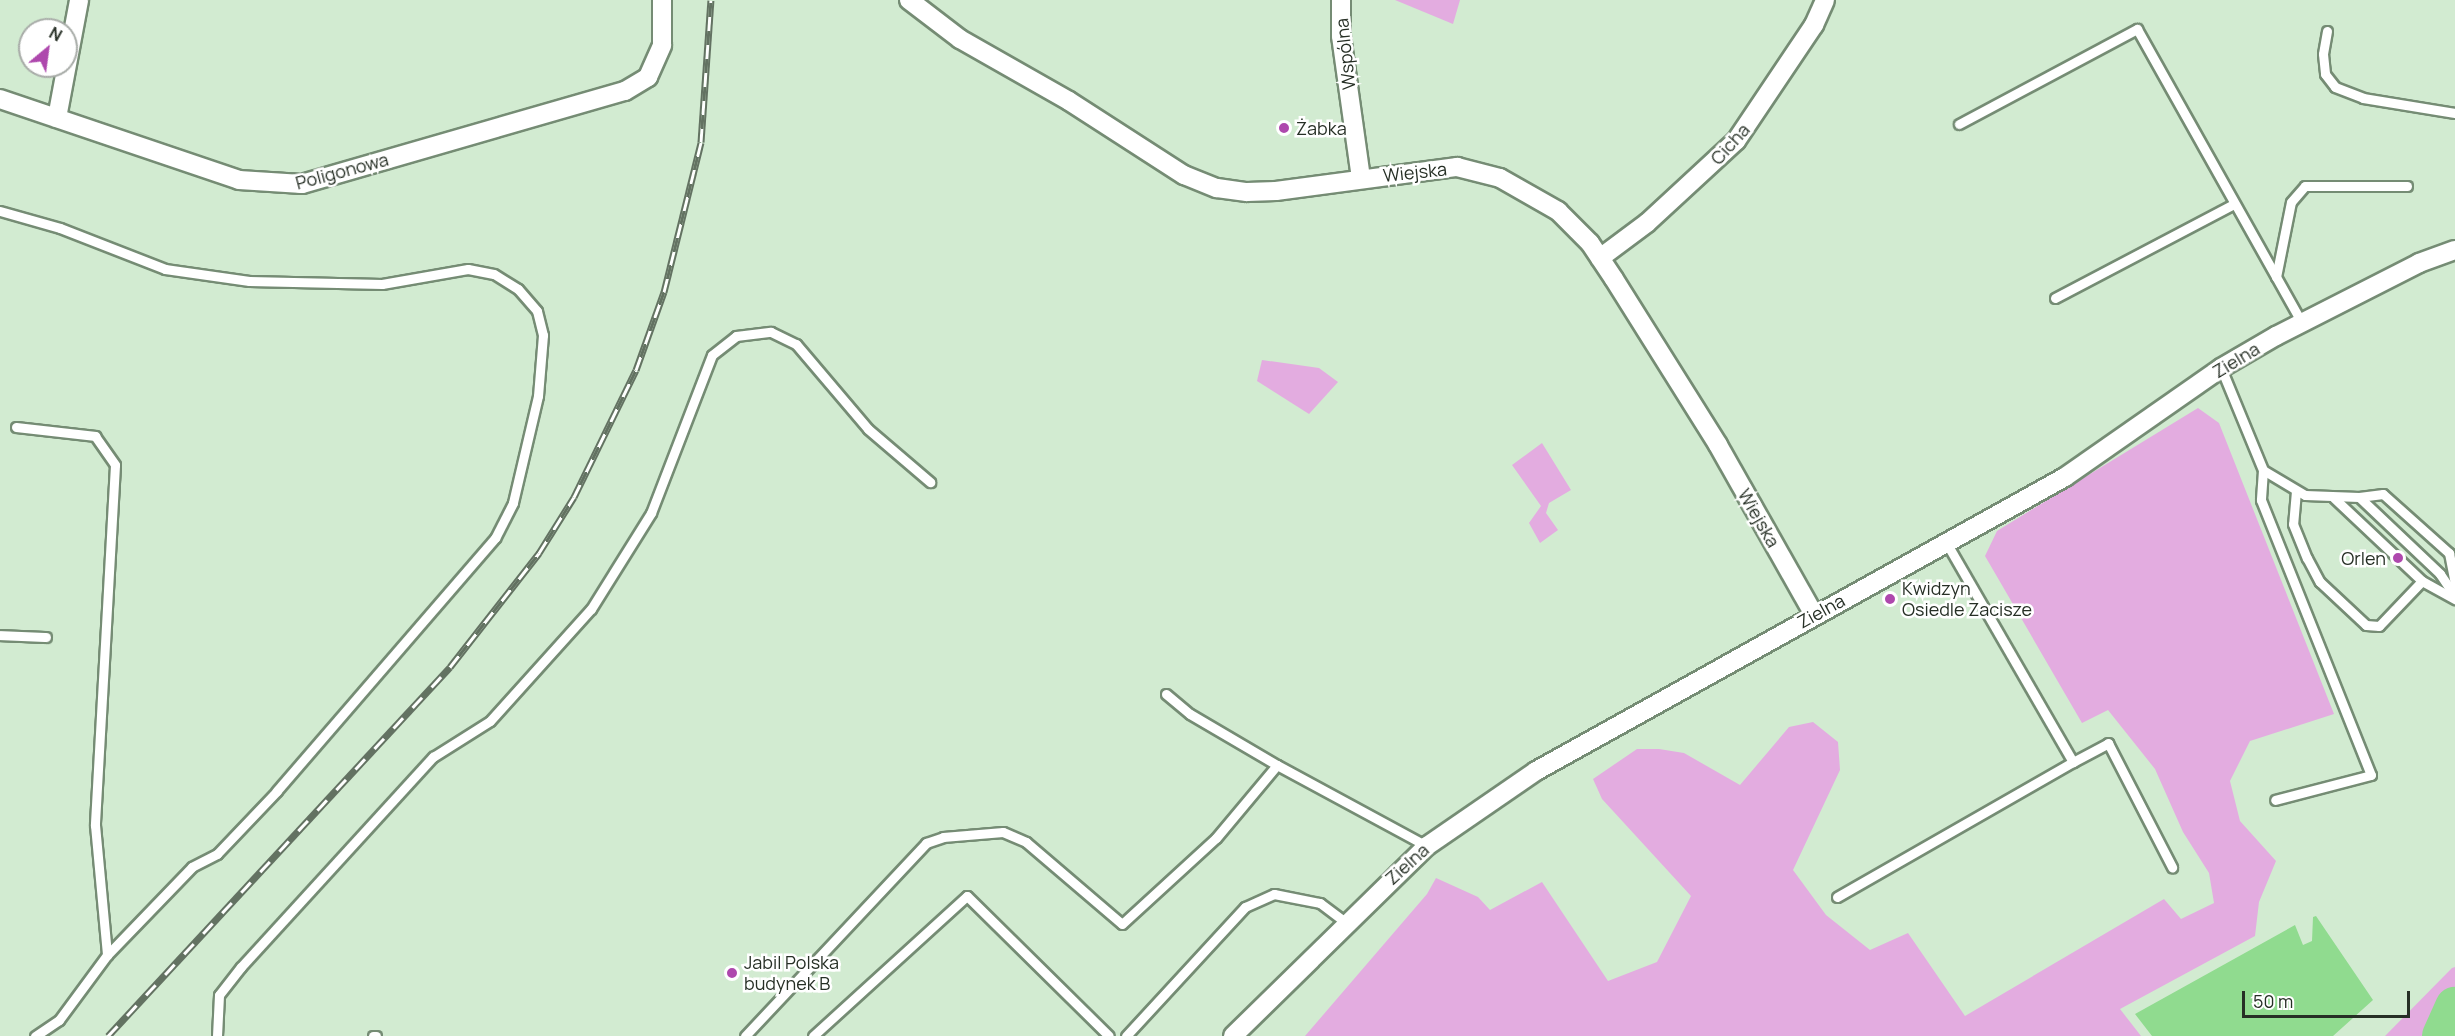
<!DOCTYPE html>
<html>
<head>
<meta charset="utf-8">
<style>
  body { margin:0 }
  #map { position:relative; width:2455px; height:1036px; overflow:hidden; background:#d2ebd1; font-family:Manrope,sans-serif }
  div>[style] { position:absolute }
  .green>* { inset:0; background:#e3ace0 }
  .water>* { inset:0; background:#90db8f }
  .river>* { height:40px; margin:-20px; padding:0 20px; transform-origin:20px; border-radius:20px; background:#90db8f }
  .roads { filter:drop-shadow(2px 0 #758c74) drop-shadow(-2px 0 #758c74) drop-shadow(0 2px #758c74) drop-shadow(0 -2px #758c74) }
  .lane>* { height:9px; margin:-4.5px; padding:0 4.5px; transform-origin:4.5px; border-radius:4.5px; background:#fff }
  .street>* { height:18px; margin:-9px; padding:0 9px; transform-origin:9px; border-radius:9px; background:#fff }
  .rail>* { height:7px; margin-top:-3.5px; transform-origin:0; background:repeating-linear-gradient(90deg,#fff 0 14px,#637262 0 28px); box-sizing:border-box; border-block:2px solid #637262 }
  .dots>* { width:16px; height:16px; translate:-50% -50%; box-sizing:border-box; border:3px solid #fff; border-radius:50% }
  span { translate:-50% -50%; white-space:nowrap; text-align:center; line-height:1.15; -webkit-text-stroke:5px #fff; paint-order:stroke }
  .street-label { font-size:18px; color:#262f25 }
  .poi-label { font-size:18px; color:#262f25 }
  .left { translate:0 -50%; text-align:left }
  .right { translate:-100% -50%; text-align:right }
  .north { position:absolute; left:18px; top:18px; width:60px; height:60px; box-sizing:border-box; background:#fff; border:2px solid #a8aca8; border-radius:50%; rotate:29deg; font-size:16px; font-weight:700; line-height:24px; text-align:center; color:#262f25 }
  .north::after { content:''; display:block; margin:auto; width:21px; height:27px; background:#ae48ad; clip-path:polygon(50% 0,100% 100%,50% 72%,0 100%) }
  .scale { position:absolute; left:2242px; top:991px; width:168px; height:27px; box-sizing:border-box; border:3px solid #262f25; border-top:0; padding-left:8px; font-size:18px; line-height:21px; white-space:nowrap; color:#262f25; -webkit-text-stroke:4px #fff; paint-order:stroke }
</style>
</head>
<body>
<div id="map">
  <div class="green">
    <div style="clip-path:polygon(1395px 0,1460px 0,1453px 24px)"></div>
    <div style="clip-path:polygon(1262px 360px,1319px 368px,1338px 382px,1309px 414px,1257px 381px)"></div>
    <div style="clip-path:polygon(2198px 408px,2219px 423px,2334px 714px,2250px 741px,2230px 781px,2240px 821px,2276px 861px,2259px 902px,2255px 936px,2120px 1009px,2141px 1036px,1305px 1036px,1427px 894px,1436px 878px,1478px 897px,1490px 910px,1542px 882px,1608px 981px,1657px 962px,1691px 896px,1602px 799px,1593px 779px,1637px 749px,1659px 749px,1684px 753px,1740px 785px,1789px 727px,1813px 722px,1838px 742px,1840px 770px,1793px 870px,1826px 915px,1870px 950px,1908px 933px,1965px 1016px,2164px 899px,2181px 919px,2214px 903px,2209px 873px,2183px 832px,2155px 769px,2108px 710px,2082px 723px,1985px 556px,1997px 531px)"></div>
    <div style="clip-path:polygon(1542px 443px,1571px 490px,1549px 503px,1546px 513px,1558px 530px,1540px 543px,1529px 523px,1541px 506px,1512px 465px)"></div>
    <div style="clip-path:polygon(2455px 967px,2455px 1036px,2385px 1036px,2452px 968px)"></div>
  </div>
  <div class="water">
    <div style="clip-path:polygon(2316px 916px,2373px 1000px,2333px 1036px,2152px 1036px,2135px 1014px,2295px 925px,2303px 945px,2312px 941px,2313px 917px)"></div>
  </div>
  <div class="river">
    <div style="left:2442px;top:1036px;width:32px;rotate:-66deg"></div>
  </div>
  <div class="roads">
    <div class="lane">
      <div style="left:2327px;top:31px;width:23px;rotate:100deg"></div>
      <div style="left:2323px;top:54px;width:20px;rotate:84deg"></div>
      <div style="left:2325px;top:74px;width:16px;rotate:52deg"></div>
      <div style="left:2335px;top:87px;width:30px;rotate:21deg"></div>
      <div style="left:2363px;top:98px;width:93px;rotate:9.3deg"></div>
      <div style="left:1959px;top:124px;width:202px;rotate:-28.1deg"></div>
      <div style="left:2137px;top:29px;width:337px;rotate:60.7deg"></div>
      <div style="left:0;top:211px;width:62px;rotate:15.8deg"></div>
      <div style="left:60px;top:228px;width:113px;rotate:21.3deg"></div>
      <div style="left:165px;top:269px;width:85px;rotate:8.1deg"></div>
      <div style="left:249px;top:281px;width:133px;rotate:1.3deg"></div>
      <div style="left:382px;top:284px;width:87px;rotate:-9.9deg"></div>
      <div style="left:468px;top:269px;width:26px;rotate:11deg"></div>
      <div style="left:494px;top:274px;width:28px;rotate:32deg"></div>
      <div style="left:518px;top:289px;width:29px;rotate:49deg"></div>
      <div style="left:537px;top:311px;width:25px;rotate:76deg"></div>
      <div style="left:543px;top:335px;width:61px;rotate:94.7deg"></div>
      <div style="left:538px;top:396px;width:110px;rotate:103.2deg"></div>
      <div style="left:513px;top:503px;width:39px;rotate:117deg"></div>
      <div style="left:495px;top:538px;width:334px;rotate:130.8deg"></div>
      <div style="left:277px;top:791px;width:87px;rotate:133.6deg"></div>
      <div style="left:217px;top:854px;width:28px;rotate:153deg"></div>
      <div style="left:192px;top:867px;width:122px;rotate:134deg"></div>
      <div style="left:107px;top:955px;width:81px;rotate:126.4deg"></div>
      <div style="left:59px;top:1020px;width:29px;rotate:146deg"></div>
      <div style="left:2276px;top:277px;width:76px;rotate:-78.7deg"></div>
      <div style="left:2291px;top:202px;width:21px;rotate:-49deg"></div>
      <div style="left:2305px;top:186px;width:102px"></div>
      <div style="left:2055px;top:298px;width:202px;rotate:-27.7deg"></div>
      <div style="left:2221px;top:368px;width:110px;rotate:67.6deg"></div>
      <div style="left:2263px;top:470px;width:49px;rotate:30.8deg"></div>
      <div style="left:2305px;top:495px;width:54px;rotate:2.1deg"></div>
      <div style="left:2359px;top:497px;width:112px;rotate:43.5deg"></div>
      <div style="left:2440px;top:574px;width:27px;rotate:56deg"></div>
      <div style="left:16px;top:427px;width:80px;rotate:6.5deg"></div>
      <div style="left:95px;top:436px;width:35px;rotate:55deg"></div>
      <div style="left:115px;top:465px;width:361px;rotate:93.2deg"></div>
      <div style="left:95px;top:825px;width:131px;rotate:84.7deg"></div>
      <div style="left:2263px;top:470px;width:30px;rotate:94deg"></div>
      <div style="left:2261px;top:500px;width:296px;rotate:68.2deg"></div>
      <div style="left:2371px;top:775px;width:99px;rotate:165.4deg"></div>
      <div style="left:2296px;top:491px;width:33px;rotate:95deg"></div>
      <div style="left:2293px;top:524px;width:37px;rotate:68deg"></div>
      <div style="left:2307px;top:558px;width:27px;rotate:62deg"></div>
      <div style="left:2320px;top:582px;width:63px;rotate:43.1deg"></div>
      <div style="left:2366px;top:625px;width:13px;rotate:4deg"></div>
      <div style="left:2379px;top:626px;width:62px;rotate:-46.3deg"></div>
      <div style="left:2359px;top:497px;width:24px;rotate:-7deg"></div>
      <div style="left:2383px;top:494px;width:89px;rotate:41.8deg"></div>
      <div style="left:2449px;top:553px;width:33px;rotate:79deg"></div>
      <div style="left:2334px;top:498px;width:121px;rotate:43.3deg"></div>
      <div style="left:2422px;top:581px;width:38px;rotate:29deg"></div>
      <div style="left:0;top:635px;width:46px;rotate:2.5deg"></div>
      <div style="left:1166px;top:694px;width:31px;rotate:40deg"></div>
      <div style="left:1190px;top:714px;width:101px;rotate:30.4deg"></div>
      <div style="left:2073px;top:762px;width:40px;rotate:-28deg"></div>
      <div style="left:2108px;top:743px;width:140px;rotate:62.7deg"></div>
      <div style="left:1837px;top:897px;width:272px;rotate:-29.8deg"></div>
      <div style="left:2073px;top:762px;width:254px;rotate:-120deg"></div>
      <div style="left:217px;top:1036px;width:41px;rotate:-87.2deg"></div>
      <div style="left:219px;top:995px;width:36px;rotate:-52deg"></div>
      <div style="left:241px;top:967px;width:285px;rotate:-47.6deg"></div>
      <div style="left:433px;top:757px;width:67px;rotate:-32.3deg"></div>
      <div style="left:490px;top:721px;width:151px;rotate:-48deg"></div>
      <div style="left:591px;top:609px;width:113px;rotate:-58deg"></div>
      <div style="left:651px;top:513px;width:169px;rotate:-68.9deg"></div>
      <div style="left:712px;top:355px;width:31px;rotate:-38deg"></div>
      <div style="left:736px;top:336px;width:35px;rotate:-7deg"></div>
      <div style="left:771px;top:332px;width:28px;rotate:26deg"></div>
      <div style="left:796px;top:344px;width:111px;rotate:49.7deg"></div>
      <div style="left:868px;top:429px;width:82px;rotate:40.5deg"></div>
      <div style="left:373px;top:1036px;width:3px"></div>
      <div style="left:745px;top:1036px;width:265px;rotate:-46.8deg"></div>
      <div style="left:926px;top:843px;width:18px;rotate:-19deg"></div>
      <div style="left:943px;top:837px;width:60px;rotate:-4.8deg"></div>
      <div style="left:1003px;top:832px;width:25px;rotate:23deg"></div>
      <div style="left:1026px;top:842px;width:126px;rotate:40.5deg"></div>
      <div style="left:1122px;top:924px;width:127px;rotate:-42.5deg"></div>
      <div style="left:1216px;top:838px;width:95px;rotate:-50.1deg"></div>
      <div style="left:1277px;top:765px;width:170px;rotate:28.4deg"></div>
      <div style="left:813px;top:1036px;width:208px;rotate:-42.3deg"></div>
      <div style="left:967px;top:896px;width:199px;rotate:44.6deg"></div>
      <div style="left:1126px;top:1036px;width:176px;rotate:-47.3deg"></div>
      <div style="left:1245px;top:907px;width:32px;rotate:-24deg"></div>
      <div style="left:1274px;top:894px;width:47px;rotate:11.1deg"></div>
      <div style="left:1320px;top:903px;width:31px;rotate:37deg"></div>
    </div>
    <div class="street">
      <div style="left:909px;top:0;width:64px;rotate:37.4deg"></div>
      <div style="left:960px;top:39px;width:125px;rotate:29.6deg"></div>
      <div style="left:1069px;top:101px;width:137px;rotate:32.8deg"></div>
      <div style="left:1184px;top:175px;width:35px;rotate:22deg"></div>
      <div style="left:1217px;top:188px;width:30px;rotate:8deg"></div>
      <div style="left:1247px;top:192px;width:29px;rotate:-2deg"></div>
      <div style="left:1276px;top:191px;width:183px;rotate:-7.6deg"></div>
      <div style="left:1457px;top:167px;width:44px;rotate:14.3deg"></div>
      <div style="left:1500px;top:178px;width:67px;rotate:29.6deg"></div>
      <div style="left:1558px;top:211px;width:45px;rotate:45deg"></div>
      <div style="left:1590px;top:243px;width:43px;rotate:56.3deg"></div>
      <div style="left:1614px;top:279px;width:196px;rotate:57.9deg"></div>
      <div style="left:1718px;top:445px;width:195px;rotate:60.5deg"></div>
      <div style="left:1341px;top:0;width:36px;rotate:90deg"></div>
      <div style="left:1341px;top:36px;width:144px;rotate:82deg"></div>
      <div style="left:0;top:99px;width:252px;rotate:18.7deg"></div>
      <div style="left:239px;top:180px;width:63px;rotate:3.6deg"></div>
      <div style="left:302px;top:184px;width:336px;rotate:-16.1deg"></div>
      <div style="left:625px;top:91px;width:27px;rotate:-31deg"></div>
      <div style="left:648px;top:77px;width:35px;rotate:-66deg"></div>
      <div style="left:662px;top:45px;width:45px;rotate:-90deg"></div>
      <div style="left:57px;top:118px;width:120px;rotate:-79.4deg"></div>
      <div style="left:1600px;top:258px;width:59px;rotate:-36.7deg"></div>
      <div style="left:1647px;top:223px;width:121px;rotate:-42.7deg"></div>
      <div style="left:1736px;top:141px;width:140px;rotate:-56.1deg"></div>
      <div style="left:1814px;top:25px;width:27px;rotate:-66deg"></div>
      <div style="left:1233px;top:1036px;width:272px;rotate:-44.4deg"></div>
      <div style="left:1427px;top:846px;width:132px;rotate:-34.5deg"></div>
      <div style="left:1536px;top:771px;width:605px;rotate:-29.06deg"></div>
      <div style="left:2065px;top:477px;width:190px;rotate:-34.9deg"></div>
      <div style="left:2221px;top:368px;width:64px;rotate:-30.2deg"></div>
      <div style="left:2276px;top:336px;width:161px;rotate:-27deg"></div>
      <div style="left:2419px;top:263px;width:38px;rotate:-20deg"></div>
    </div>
  </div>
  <div class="rail">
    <div style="left:108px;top:1036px;width:503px;rotate:-47.17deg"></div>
    <div style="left:450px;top:667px;width:145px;rotate:-52deg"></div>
    <div style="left:539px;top:553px;width:66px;rotate:-58deg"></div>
    <div style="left:574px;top:497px;width:141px;rotate:-64deg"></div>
    <div style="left:636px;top:370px;width:83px;rotate:-70.3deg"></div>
    <div style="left:664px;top:292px;width:154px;rotate:-76.1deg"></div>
    <div style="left:701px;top:142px;width:142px;rotate:-86deg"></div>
  </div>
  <div class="dots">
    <div style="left:1284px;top:128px;background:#ae48ad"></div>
    <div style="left:2398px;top:558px;background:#ae48ad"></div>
    <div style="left:1890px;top:599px;background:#ae48ad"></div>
    <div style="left:732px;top:973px;background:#ae48ad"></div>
  </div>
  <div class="street-label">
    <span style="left:1345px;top:54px;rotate:-96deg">Wspólna</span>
    <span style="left:1730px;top:144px;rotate:-48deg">Cicha</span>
    <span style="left:342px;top:171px;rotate:-15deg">Poligonowa</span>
    <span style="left:1415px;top:172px;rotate:-6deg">Wiejska</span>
    <span style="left:2236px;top:360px;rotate:-31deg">Zielna</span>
    <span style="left:1759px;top:518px;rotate:60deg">Wiejska</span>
    <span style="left:1821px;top:611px;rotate:-29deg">Zielna</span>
    <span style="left:1407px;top:864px;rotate:-42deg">Zielna</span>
  </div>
  <div class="poi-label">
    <span class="left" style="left:1296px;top:128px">Żabka</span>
    <span class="right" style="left:2386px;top:558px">Orlen</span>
    <span class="left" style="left:1902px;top:599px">Kwidzyn<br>Osiedle Zacisze</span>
    <span class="left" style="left:744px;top:973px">Jabil Polska<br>budynek B</span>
  </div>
  <div class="north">N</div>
  <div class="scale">50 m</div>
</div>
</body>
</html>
